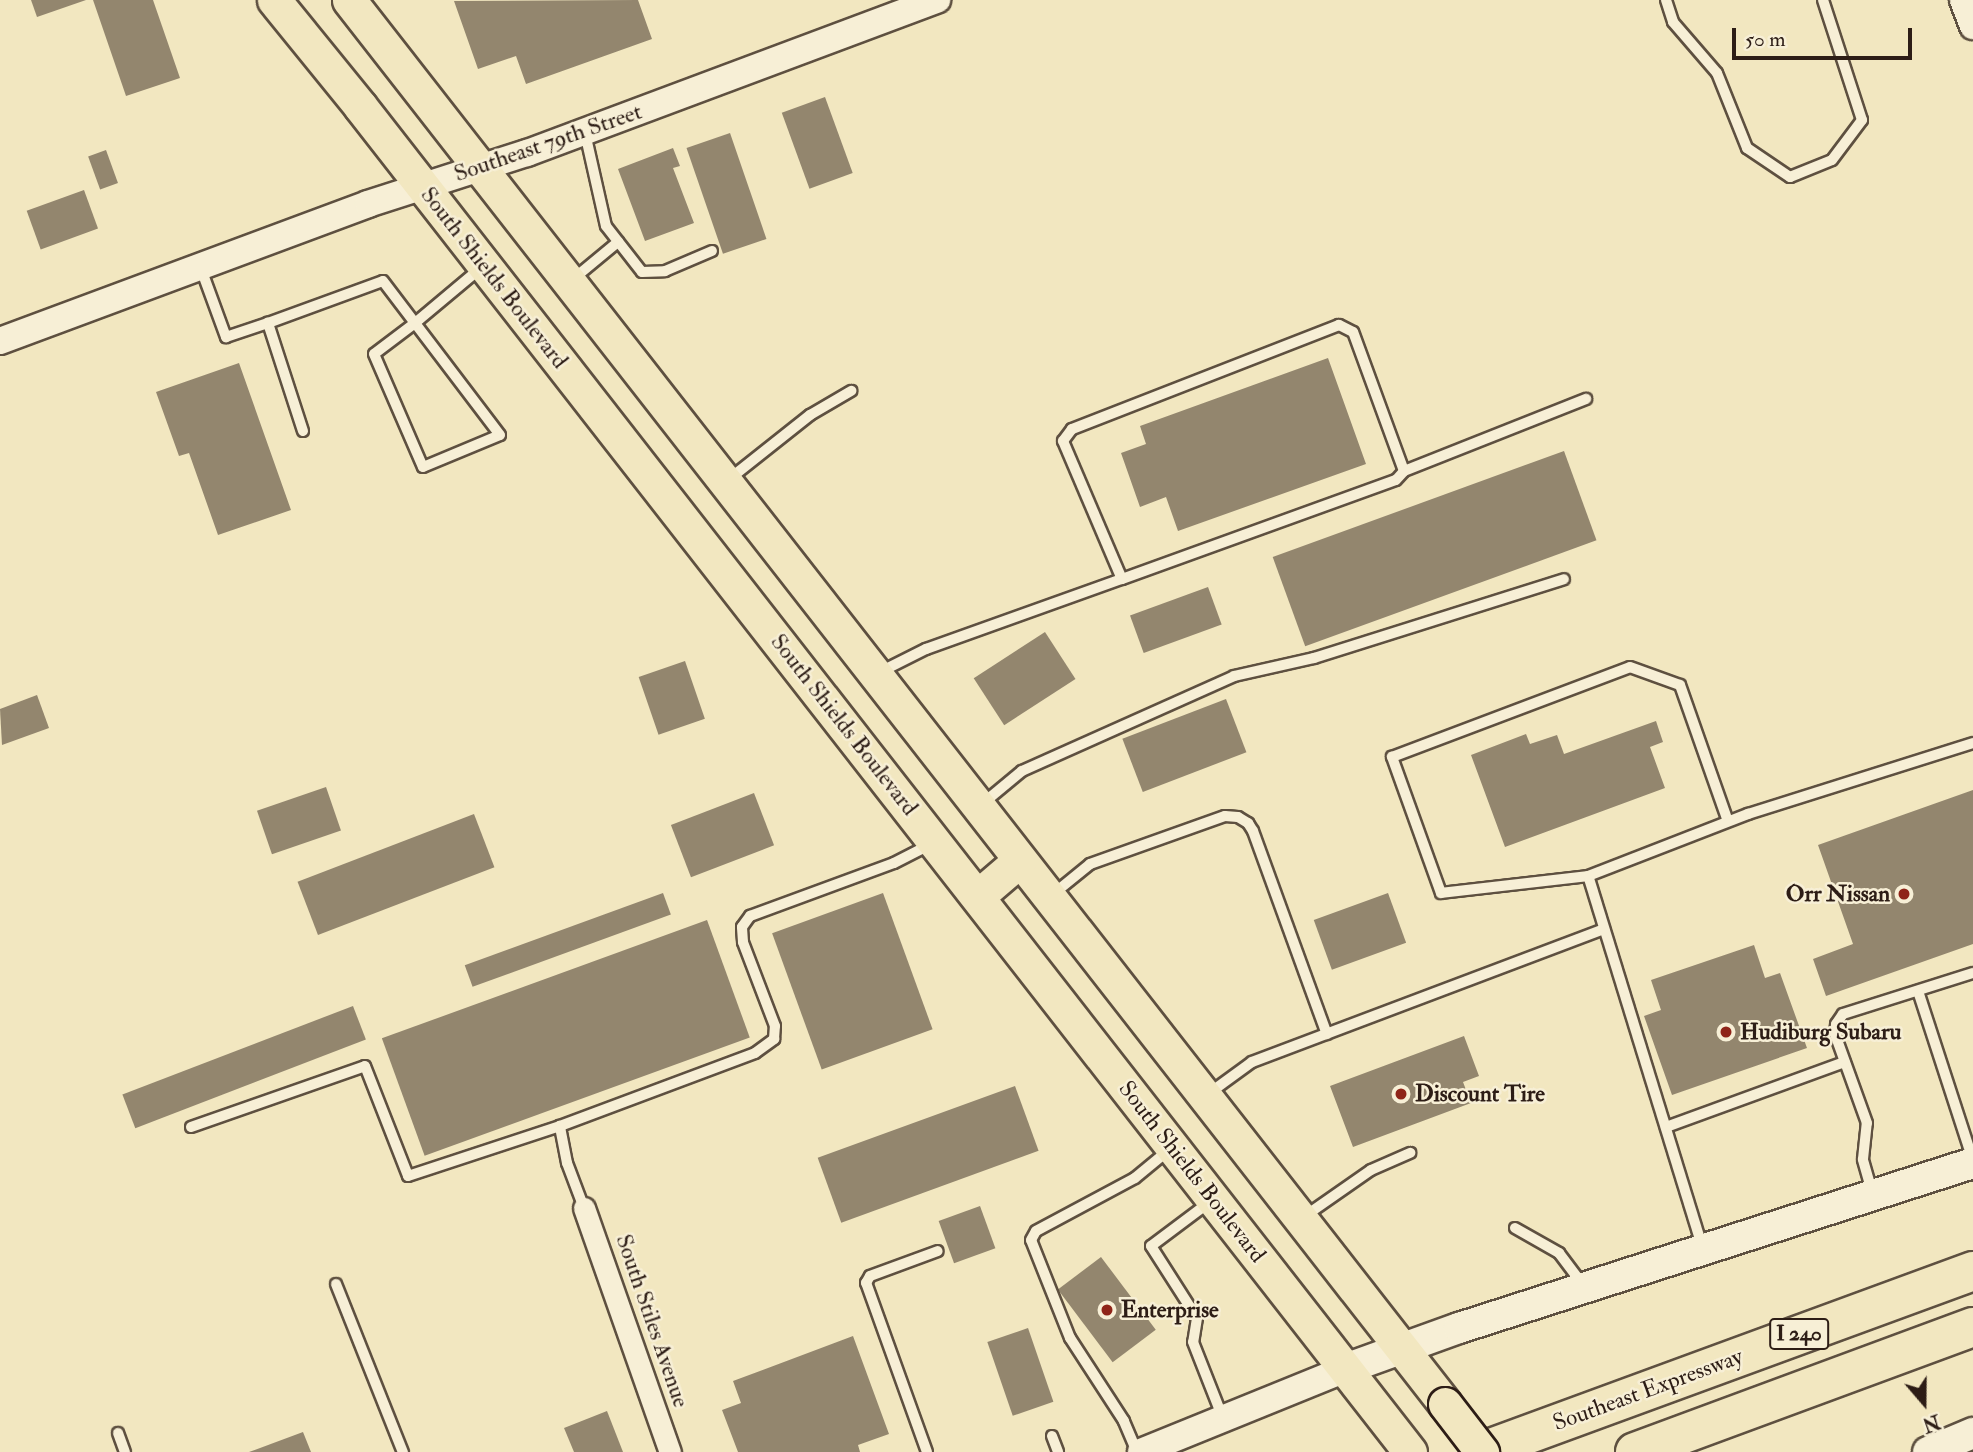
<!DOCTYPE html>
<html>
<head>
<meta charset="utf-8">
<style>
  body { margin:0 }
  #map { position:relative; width:1973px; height:1452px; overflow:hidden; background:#f2e7c0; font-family:"IM FELL Double Pica",serif }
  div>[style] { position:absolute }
  .building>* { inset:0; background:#93866e; transform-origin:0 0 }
  .roads { filter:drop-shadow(2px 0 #5e5040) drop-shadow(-2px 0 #5e5040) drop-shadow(0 2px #5e5040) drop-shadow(0 -2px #5e5040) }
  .service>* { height:10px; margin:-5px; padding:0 5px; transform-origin:5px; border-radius:5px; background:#f7efd6 }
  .minor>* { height:21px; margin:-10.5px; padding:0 10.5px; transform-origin:10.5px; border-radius:10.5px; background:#f7efd6 }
  .tertiary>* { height:26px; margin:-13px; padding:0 13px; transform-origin:13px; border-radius:13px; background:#f7efd6 }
  .secondary>* { height:30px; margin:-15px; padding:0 15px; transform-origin:15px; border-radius:15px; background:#f7efd6 }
  .primary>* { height:33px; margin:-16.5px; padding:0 16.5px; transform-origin:16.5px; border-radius:16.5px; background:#f2e7c0 }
  .motorway>* { height:38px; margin:-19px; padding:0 19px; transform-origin:19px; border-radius:19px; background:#f2e7c0 }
  .bridges { filter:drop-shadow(2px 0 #2d1d16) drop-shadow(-2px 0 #2d1d16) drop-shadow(0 2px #2d1d16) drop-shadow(0 -2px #2d1d16) }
  .primary-bridge>* { height:33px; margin:-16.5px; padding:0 16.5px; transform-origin:16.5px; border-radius:16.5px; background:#f2e7c0 }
  .dots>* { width:19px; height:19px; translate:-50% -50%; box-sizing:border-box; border:4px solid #f7efd6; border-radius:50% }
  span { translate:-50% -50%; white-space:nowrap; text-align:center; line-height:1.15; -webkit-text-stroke:5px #f7efd6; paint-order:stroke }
  .shield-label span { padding:2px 5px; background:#f7efd6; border:2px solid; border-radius:5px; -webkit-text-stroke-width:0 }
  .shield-label { font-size:21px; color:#2d1d16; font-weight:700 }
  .street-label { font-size:23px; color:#2d1d16 }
  .poi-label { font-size:23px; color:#2d1d16; font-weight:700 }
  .right { translate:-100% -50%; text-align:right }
  .left { translate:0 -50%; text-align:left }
  .north { position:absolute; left:1889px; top:1368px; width:70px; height:70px; -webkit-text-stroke:5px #f7efd6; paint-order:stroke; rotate:160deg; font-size:19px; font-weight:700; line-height:28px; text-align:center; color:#2d1d16 }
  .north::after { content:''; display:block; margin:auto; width:24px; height:32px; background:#2d1d16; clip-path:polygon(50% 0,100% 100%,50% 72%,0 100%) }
  .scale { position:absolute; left:1732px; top:28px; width:180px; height:32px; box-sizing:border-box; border:4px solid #2d1d16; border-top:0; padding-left:9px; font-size:21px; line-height:24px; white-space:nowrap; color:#2d1d16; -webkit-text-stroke:5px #f7efd6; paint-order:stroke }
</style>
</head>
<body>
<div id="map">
  <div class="building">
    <div style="clip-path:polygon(31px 0,86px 0,37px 17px)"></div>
    <div style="clip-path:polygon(93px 0,153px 0,180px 78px,126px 96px)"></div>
    <div style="clip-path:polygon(638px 0,652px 39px,526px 84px,516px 56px,478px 69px,454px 1px)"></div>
    <div style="left:825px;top:97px;width:81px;height:46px;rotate:70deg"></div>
    <div style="left:730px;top:133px;width:112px;height:46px;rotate:71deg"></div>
    <div style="clip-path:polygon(673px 148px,680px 166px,673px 168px,694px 223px,645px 241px,618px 169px)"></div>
    <div style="left:106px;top:150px;width:35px;height:19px;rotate:70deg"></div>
    <div style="left:84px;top:190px;width:41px;height:61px;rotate:70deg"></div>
    <div style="clip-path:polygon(1328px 358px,1366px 464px,1178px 531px,1166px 497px,1140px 507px,1121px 453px,1146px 444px,1140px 426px)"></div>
    <div style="clip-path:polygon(239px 363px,291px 510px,218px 535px,189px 453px,179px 456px,156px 392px)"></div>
    <div style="left:1564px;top:451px;width:95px;height:310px;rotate:70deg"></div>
    <div style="left:1208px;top:587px;width:40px;height:83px;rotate:70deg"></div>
    <div style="left:1045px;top:632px;width:56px;height:85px;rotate:57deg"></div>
    <div style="left:685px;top:661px;width:61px;height:49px;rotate:71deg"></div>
    <div style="clip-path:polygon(37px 695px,49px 728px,2px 745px,0 709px)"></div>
    <div style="left:1226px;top:699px;width:57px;height:111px;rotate:69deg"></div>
    <div style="clip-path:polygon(1656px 721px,1663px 742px,1650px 747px,1665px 788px,1505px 847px,1471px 755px,1526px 734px,1530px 744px,1557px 735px,1564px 754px)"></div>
    <div style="left:326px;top:787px;width:46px;height:73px;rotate:71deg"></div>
    <div style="clip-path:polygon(1973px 790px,1973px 944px,1826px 996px,1813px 959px,1853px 944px,1818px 845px)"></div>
    <div style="left:754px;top:793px;width:56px;height:89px;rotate:69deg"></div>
    <div style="left:474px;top:814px;width:57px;height:189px;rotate:69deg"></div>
    <div style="left:663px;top:893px;width:23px;height:211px;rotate:70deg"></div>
    <div style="left:883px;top:893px;width:145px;height:118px;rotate:70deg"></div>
    <div style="left:1388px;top:893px;width:53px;height:79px;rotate:70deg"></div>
    <div style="left:707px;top:920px;width:125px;height:346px;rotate:70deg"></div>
    <div style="clip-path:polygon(1754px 945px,1765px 978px,1780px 973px,1807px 1048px,1672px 1095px,1644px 1016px,1661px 1010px,1651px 980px)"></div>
    <div style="left:353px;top:1006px;width:36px;height:247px;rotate:69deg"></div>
    <div style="clip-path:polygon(1464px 1036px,1479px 1076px,1463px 1082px,1471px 1103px,1353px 1147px,1330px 1086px)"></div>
    <div style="left:1015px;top:1086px;width:69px;height:210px;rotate:70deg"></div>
    <div style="left:980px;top:1206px;width:45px;height:44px;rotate:70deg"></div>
    <div style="left:1101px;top:1257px;width:91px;height:54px;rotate:53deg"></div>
    <div style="left:1028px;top:1328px;width:78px;height:43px;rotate:71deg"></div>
    <div style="clip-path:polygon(853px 1336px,889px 1434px,858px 1445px,860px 1452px,738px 1452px,722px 1410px,741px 1403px,733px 1381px)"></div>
    <div style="clip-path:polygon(607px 1411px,623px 1452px,574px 1452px,564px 1428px)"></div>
    <div style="clip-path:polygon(303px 1432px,311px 1452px,249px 1452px)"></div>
  </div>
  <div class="roads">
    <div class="service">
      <div style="left:1666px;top:0;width:23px;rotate:72deg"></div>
      <div style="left:1673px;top:22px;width:67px;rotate:49.2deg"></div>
      <div style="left:1717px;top:73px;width:81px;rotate:68.2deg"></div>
      <div style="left:1747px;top:148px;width:52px;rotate:34deg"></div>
      <div style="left:1790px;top:177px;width:45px;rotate:-22deg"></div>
      <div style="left:1832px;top:160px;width:50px;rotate:-53.1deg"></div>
      <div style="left:1862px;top:120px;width:126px;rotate:-108deg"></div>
      <div style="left:585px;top:133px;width:95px;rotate:77.3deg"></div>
      <div style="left:606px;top:226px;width:58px;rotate:52deg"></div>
      <div style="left:642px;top:272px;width:23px;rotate:-2deg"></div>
      <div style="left:665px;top:271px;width:51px;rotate:-23.1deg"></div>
      <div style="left:200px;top:266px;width:76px;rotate:69.9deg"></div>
      <div style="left:226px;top:337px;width:44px;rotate:-18.4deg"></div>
      <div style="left:572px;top:280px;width:60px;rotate:-39.6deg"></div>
      <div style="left:303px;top:431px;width:114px;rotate:-108deg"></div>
      <div style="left:268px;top:323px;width:122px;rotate:-20.1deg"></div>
      <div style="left:383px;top:281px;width:53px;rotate:52.7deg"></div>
      <div style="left:415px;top:323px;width:51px;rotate:142.9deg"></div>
      <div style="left:374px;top:354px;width:123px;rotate:66.6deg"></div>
      <div style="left:423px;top:467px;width:83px;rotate:-22.6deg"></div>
      <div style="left:500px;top:435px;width:141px;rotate:-127.2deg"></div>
      <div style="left:415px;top:323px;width:87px;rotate:-39.9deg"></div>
      <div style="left:1404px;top:471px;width:196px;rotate:-21.6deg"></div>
      <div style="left:728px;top:480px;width:105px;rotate:-38.4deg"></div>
      <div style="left:810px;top:415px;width:48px;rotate:-30.3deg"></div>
      <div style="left:878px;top:673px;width:54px;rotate:-26.6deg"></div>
      <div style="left:926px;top:649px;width:208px;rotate:-19.7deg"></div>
      <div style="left:1122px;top:579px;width:291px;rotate:-19.9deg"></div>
      <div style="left:1396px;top:480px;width:12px;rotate:-48deg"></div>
      <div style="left:1404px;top:471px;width:148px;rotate:-110.1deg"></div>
      <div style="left:1353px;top:332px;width:16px;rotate:-153deg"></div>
      <div style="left:1339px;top:325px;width:287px;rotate:158.7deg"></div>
      <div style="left:1072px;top:429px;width:15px;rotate:127deg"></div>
      <div style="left:1063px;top:441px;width:150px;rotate:66.9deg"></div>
      <div style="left:981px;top:805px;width:53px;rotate:-39.7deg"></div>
      <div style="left:1022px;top:771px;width:232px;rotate:-24.1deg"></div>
      <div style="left:1234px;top:676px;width:82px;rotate:-12.7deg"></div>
      <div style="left:1314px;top:658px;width:262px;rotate:-17.5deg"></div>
      <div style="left:1588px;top:876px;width:148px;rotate:173.4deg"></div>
      <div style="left:1441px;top:893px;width:145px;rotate:-109.8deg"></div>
      <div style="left:1392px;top:757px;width:254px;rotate:-20.7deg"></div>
      <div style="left:1630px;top:667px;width:53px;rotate:19.8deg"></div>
      <div style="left:1680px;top:685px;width:144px;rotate:70.6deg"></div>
      <div style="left:1052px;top:895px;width:49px;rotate:-39.2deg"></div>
      <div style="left:1090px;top:864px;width:143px;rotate:-19.6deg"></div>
      <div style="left:1225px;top:816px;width:13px;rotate:4deg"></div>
      <div style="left:1238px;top:817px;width:12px;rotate:31deg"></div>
      <div style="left:1248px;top:823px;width:9px;rotate:58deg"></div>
      <div style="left:1253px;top:831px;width:216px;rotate:70deg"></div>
      <div style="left:1918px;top:991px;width:178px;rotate:72deg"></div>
      <div style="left:1208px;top:1094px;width:54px;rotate:-36deg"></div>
      <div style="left:1252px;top:1062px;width:376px;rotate:-20.7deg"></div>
      <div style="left:191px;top:1127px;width:184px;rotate:-19.3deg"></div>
      <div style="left:365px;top:1066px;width:118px;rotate:68.6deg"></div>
      <div style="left:408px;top:1176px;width:160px;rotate:-18.2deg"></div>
      <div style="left:1666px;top:1127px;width:190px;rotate:-20deg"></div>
      <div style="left:1873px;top:1195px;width:37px;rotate:-106deg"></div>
      <div style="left:1863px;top:1159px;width:36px;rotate:-84deg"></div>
      <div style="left:1867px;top:1123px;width:95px;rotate:-109.8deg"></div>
      <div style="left:1835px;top:1034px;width:10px;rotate:-84deg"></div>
      <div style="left:1836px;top:1024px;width:12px;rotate:-55deg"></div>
      <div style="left:1843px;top:1014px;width:136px;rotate:-17.5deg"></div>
      <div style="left:1211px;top:1201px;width:75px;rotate:143.1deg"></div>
      <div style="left:1151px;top:1246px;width:85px;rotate:57.4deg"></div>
      <div style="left:1197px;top:1318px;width:24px;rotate:99deg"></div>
      <div style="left:1193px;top:1342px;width:82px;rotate:68.5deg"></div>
      <div style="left:584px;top:1208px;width:48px;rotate:-110.7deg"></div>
      <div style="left:567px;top:1163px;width:38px;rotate:-101deg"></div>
      <div style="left:560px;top:1126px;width:208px;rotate:-20.5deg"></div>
      <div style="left:755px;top:1053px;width:24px;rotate:-36deg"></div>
      <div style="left:774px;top:1039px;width:13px;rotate:-86deg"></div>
      <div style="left:775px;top:1026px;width:90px;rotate:-110.9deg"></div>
      <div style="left:743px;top:942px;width:15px;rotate:-94deg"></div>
      <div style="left:742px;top:927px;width:14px;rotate:-54deg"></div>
      <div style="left:750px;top:916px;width:153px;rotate:-20.2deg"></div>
      <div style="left:894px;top:863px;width:39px;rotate:-27deg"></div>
      <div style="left:1305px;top:1216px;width:80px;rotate:-34.9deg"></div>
      <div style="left:1371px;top:1170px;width:43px;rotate:-23.6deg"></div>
      <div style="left:1515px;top:1228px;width:51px;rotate:29.6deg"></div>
      <div style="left:1559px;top:1253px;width:40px;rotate:53deg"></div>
      <div style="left:1703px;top:1249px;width:390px;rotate:-107.1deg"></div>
      <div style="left:1588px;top:876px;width:172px;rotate:-21.2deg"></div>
      <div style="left:1748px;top:814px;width:236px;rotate:-17.5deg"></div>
      <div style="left:336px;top:1284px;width:181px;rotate:68.3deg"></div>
      <div style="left:118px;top:1433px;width:20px;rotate:70deg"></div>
      <div style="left:1052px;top:1436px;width:17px;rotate:69deg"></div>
      <div style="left:927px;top:1452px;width:180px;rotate:-109.8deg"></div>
      <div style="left:866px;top:1283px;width:8px;rotate:-60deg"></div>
      <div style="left:870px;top:1276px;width:72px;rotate:-20.2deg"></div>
      <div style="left:1137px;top:1452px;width:34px;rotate:-113deg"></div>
      <div style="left:1124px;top:1421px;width:99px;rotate:-123deg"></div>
      <div style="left:1070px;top:1338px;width:105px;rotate:-111.7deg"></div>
      <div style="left:1031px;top:1240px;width:10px;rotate:-61deg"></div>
      <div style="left:1036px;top:1231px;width:112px;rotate:-28.2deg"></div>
      <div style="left:1135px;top:1178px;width:45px;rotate:-39.6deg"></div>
    </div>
    <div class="minor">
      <div style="left:584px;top:1208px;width:259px;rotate:70.6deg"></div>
    </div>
    <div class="tertiary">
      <div style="left:1963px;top:0;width:28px;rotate:69deg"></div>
      <div style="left:0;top:341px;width:393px;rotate:-20.4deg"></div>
      <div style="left:368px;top:204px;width:167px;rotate:-17.8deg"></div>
      <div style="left:527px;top:153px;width:438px;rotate:-20.5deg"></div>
      <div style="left:1141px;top:1452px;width:220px;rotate:-22.1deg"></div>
    </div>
    <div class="secondary">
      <div style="left:1345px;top:1369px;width:121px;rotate:-19.8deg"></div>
      <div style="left:1459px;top:1328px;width:540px;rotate:-17.8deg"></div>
      <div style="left:1928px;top:1452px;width:49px;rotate:-22.9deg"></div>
    </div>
    <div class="primary">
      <div style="left:274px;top:0;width:136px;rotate:50.9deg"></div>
      <div style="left:360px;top:106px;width:1707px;rotate:52.04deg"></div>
      <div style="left:349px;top:0;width:1781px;rotate:52.02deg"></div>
      <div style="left:978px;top:896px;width:55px;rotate:-40.6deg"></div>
    </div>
    <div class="motorway">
      <div style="left:1480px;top:1452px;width:525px;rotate:-20.16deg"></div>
      <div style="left:1635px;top:1452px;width:360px;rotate:-20.3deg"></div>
    </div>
  </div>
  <div class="bridges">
    <div class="primary-bridge">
      <div style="left:1445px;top:1404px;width:61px;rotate:52.4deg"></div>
    </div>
  </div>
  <div class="dots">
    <div style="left:1904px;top:894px;background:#8f2418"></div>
    <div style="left:1726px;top:1032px;background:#8f2418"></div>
    <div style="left:1401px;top:1094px;background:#8f2418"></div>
    <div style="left:1107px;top:1310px;background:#8f2418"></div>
  </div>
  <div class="shield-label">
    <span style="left:1799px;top:1334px">I 240</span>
  </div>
  <div class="street-label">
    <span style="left:548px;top:143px;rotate:-19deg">Southeast 79th Street</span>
    <span style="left:494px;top:278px;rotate:52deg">South Shields Boulevard</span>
    <span style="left:844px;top:725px;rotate:52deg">South Shields Boulevard</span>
    <span style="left:1192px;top:1172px;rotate:52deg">South Shields Boulevard</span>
    <span style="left:652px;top:1321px;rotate:71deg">South Stiles Avenue</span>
    <span style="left:1648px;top:1390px;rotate:-20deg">Southeast Expressway</span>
  </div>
  <div class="poi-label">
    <span class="right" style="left:1890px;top:894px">Orr Nissan</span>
    <span class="left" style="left:1740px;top:1032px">Hudiburg Subaru</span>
    <span class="left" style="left:1415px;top:1094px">Discount Tire</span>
    <span class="left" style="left:1121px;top:1310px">Enterprise</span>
  </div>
  <div class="north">N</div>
  <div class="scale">50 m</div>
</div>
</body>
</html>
